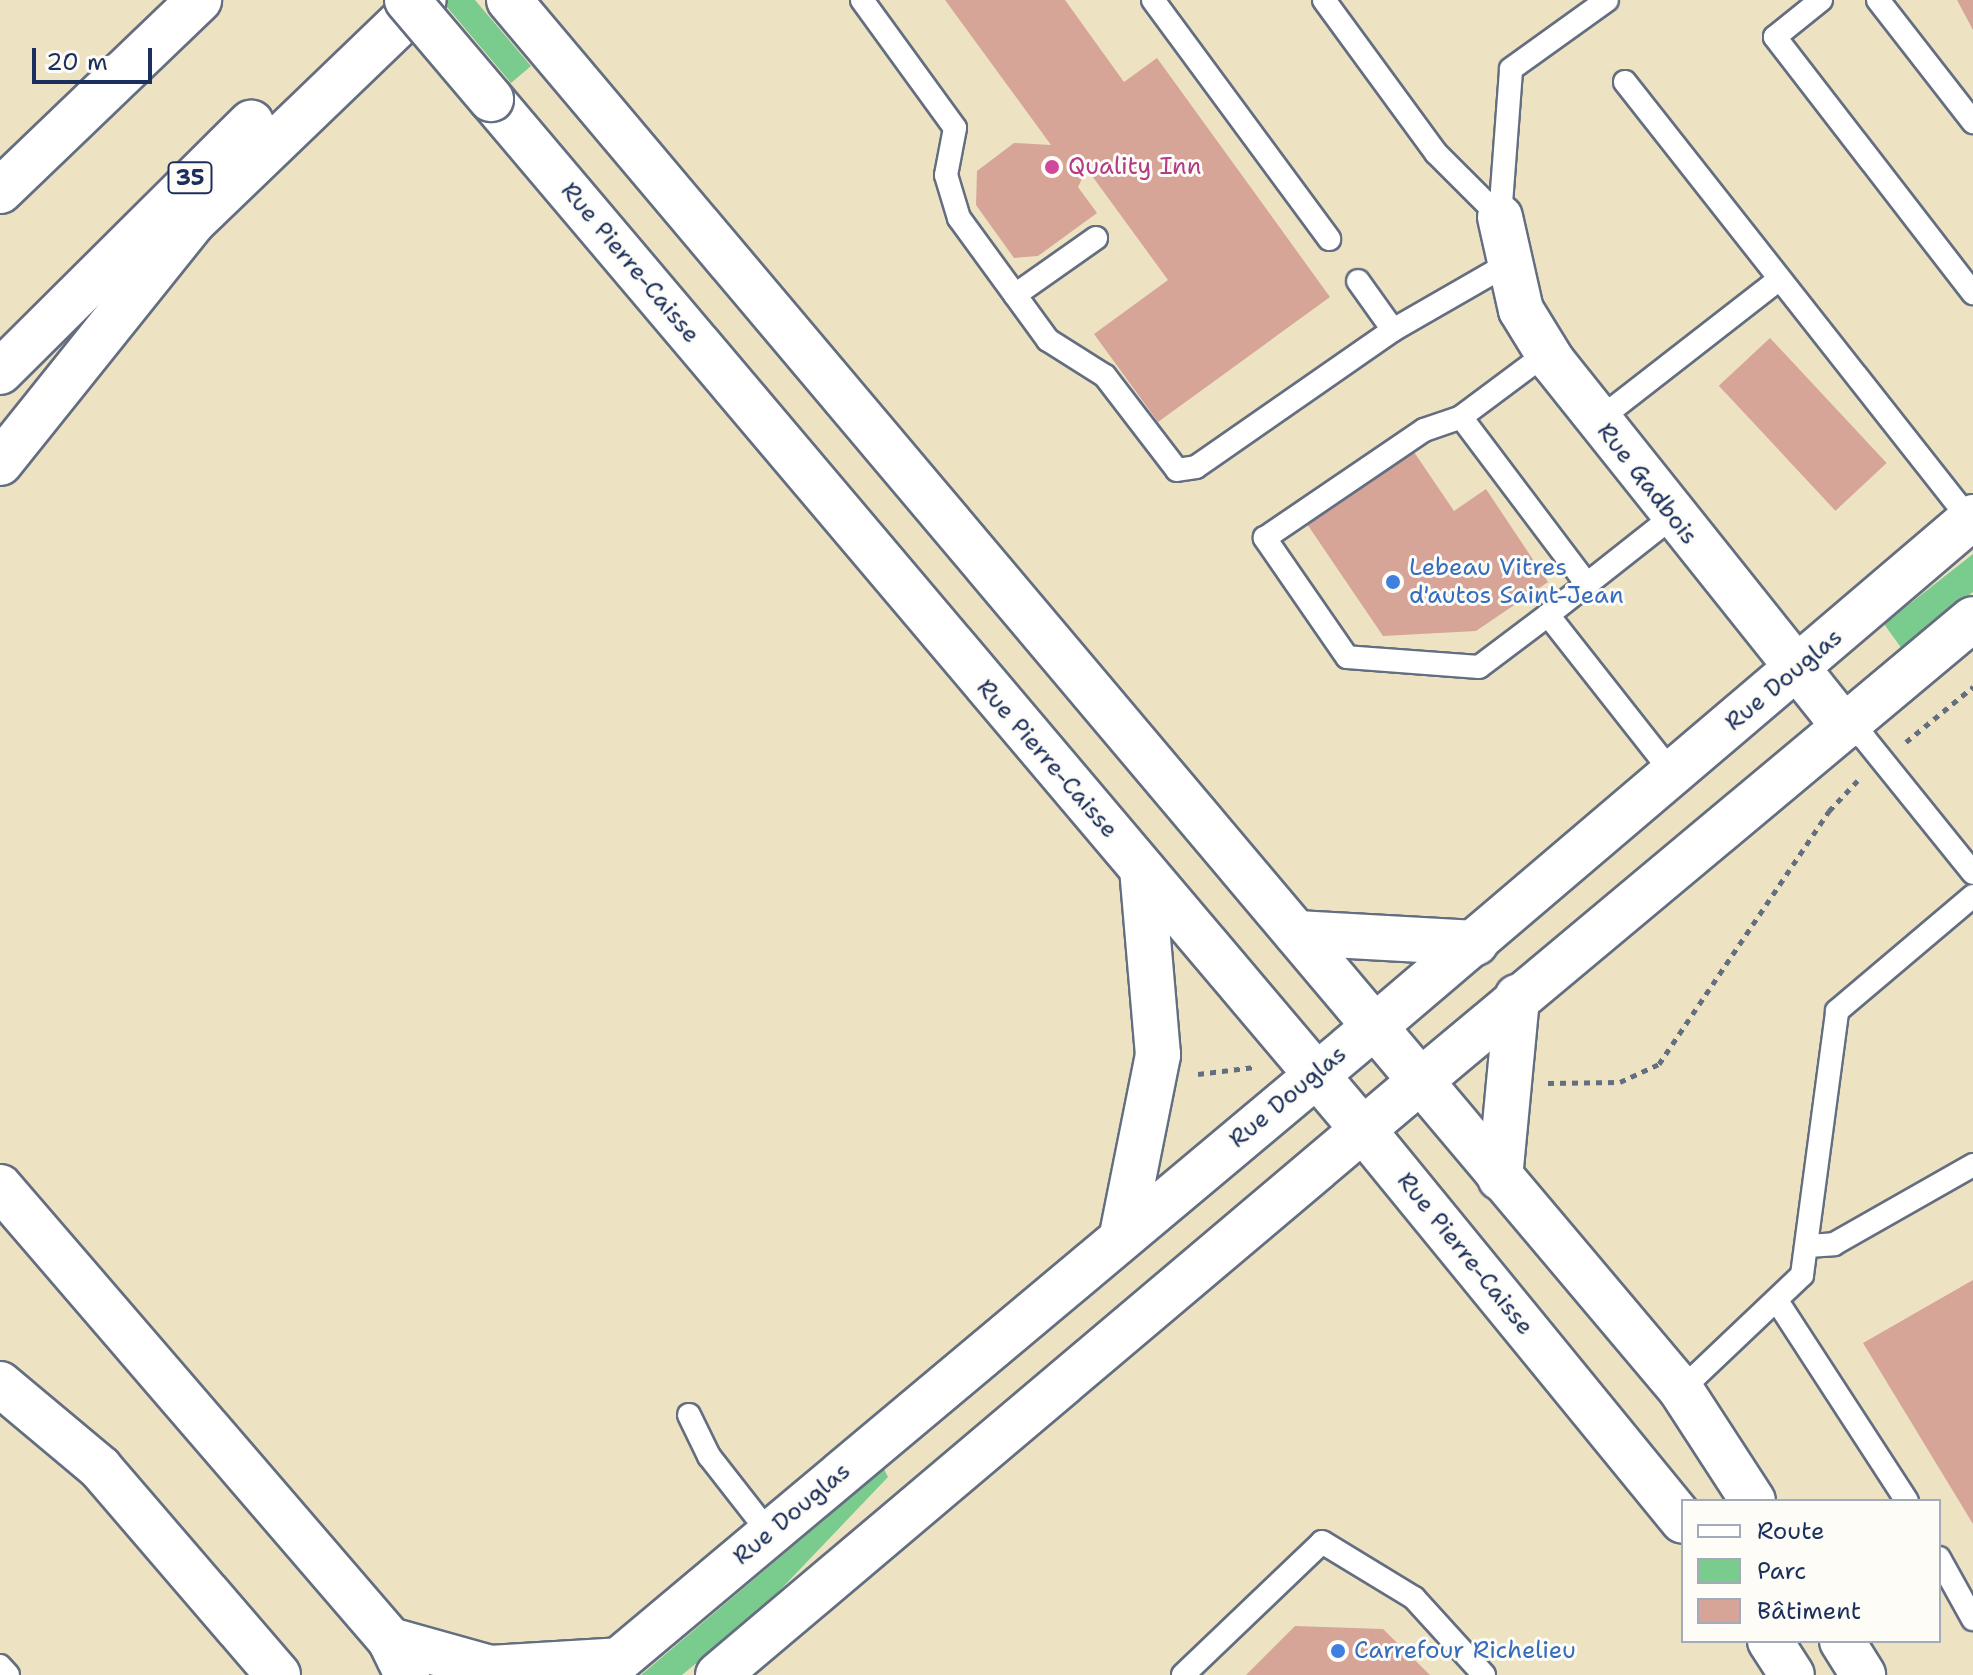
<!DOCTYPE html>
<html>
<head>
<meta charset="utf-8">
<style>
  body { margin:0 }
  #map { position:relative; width:1973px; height:1675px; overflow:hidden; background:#ede3c3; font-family:"Shantell Sans",sans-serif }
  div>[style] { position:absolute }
  .green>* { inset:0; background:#7acc8e }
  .building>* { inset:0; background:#d7a498; transform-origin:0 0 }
  .path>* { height:5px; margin-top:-2.5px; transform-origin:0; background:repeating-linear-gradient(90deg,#646e81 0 6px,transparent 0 12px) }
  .roads { filter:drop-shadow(2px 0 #646e81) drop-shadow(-2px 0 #646e81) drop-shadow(0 2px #646e81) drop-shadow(0 -2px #646e81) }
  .lane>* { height:22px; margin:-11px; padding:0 11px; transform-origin:11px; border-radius:11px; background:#fff }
  .street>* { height:44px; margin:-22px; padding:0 22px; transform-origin:22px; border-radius:22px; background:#fff }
  .secondary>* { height:44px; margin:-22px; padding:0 22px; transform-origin:22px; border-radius:22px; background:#fff }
  .highway>* { height:44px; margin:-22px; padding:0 22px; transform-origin:22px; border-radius:22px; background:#fff }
  .bridges { filter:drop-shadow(2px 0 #646e81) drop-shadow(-2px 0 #646e81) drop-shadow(0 2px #646e81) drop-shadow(0 -2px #646e81) }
  .secondary-bridge>* { height:44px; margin:-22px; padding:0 22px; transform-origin:22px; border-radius:22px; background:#fff }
  .dots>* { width:22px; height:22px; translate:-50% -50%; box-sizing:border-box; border:4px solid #fdfcf7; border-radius:50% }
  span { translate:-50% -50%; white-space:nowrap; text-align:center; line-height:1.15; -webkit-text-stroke:6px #fdfcf7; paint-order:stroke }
  .shield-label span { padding:2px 6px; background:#fdfcf7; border:2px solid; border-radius:6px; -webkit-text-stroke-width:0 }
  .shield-label { font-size:22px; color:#1b2f5e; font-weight:700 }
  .hotel-label { font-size:24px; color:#b23c85 }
  .left { translate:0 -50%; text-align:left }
  .street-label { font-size:24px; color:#1b2f5e }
  .shop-label { font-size:24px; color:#366cbe }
  .legend { position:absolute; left:1681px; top:1499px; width:260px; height:144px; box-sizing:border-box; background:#fdfcf7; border:2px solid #a3aaba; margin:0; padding:10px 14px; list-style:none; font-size:24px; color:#1b2f5e }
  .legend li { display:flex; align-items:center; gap:16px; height:40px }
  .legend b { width:40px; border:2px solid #a3aaba }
  .scale { position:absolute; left:32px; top:48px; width:120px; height:36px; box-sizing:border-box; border:4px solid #1b2f5e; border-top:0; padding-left:10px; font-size:24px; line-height:28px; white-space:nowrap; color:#1b2f5e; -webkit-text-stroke:6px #fdfcf7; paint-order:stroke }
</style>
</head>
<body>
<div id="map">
  <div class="green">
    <div style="clip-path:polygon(441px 0,475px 0,531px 66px,511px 83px)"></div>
    <div style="clip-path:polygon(1973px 554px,1973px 592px,1902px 649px,1884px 624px)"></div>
    <div style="clip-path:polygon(884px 1469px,888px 1477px,763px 1608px,682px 1675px,641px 1675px)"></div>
  </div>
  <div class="building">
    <div style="clip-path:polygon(945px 0,1065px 0,1124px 82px,1157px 58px,1330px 297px,1158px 422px,1094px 334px,1168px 280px,1087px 169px,1078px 187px,1097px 213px,1038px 256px,1014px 258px,976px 205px,977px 171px,1014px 143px,1051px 145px)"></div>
    <div style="clip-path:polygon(1957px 0,1973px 0,1973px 30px)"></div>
    <div style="left:1770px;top:338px;width:171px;height:70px;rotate:47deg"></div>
    <div style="clip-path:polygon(1414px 452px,1454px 511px,1486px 489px,1548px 582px,1476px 631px,1383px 636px,1307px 524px)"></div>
    <div style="clip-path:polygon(1973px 1280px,1973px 1524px,1863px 1343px)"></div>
    <div style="clip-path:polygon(1295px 1626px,1383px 1629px,1430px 1675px,1246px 1675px)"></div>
  </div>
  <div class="path">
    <div style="left:1906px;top:742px;width:87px;rotate:-39.4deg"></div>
    <div style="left:1198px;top:1074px;width:57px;rotate:-7deg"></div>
    <div style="left:1548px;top:1083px;width:72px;rotate:-0.8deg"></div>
    <div style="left:1620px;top:1082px;width:43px;rotate:-24.8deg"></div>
    <div style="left:1659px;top:1064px;width:305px;rotate:-56.1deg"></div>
    <div style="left:1829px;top:811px;width:45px;rotate:-46.8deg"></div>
  </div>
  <div class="roads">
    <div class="lane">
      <div style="left:862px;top:0;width:158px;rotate:54deg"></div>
      <div style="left:955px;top:128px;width:48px;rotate:100.8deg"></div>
      <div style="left:946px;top:175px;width:45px;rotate:73.2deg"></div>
      <div style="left:959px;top:218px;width:151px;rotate:53.9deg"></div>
      <div style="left:1048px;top:340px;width:67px;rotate:32.3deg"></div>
      <div style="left:1105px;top:376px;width:118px;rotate:52.5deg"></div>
      <div style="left:1177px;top:470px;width:19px;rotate:-9deg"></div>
      <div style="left:1196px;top:467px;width:240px;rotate:-34.8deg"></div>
      <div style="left:1393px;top:330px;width:60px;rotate:-125.5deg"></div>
      <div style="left:1153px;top:0;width:297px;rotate:53.6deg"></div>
      <div style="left:1324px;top:0;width:190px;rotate:53.8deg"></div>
      <div style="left:1436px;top:153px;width:91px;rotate:45deg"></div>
      <div style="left:1821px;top:0;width:59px;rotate:141.2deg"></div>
      <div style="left:1775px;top:37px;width:324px;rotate:52.3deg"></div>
      <div style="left:1878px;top:0;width:155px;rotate:52.1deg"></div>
      <div style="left:1625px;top:82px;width:558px;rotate:51.77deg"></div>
      <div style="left:1500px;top:217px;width:148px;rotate:-85.7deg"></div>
      <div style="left:1511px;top:69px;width:118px;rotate:-35.7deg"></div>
      <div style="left:1015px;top:295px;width:99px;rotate:-35.1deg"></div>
      <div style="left:1393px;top:330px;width:133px;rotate:-29.9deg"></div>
      <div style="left:1461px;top:417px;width:107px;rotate:-36.7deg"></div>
      <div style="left:1597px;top:421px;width:229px;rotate:-37.9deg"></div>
      <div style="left:1672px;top:517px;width:158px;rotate:141.7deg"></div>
      <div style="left:1548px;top:615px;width:204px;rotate:51.8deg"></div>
      <div style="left:1548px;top:615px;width:86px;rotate:143deg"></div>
      <div style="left:1479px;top:667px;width:132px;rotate:-175.7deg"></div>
      <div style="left:1347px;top:657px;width:145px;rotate:-124.6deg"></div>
      <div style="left:1265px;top:538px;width:192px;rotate:-34.2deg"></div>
      <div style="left:1424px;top:430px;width:39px;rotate:-19deg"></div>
      <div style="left:1461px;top:417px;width:209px;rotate:53deg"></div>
      <div style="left:1843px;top:725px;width:26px;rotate:32deg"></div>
      <div style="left:1865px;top:739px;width:172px;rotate:51.1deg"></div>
      <div style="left:1808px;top:1246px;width:26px;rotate:-4deg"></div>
      <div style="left:1834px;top:1244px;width:160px;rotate:-29.6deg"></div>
      <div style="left:1779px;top:1304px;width:235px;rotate:57deg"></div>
      <div style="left:1681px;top:1390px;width:167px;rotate:-43.5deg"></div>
      <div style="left:1802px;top:1275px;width:266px;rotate:-82.4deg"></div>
      <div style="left:1837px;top:1011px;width:178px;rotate:-40.2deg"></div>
      <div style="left:689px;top:1415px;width:46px;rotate:64deg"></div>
      <div style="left:709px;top:1456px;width:99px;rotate:52deg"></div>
      <div style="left:1939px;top:1558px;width:70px;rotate:60.9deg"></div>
      <div style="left:0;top:1666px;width:12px;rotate:48deg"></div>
      <div style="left:1183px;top:1675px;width:192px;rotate:-43.7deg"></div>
      <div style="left:1322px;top:1542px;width:108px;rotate:31.3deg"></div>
      <div style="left:1414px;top:1598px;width:104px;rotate:47.7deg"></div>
    </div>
    <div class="street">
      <div style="left:1500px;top:217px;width:95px;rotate:77.3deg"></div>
      <div style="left:1521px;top:310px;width:61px;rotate:58.4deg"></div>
      <div style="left:1553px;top:362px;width:465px;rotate:51.4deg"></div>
      <div style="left:1296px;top:933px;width:180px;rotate:3.2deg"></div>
      <div style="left:1373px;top:1028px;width:788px;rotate:-40.42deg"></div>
      <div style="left:1418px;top:1083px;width:723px;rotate:-39.9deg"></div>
    </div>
    <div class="secondary">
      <div style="left:509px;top:0;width:1818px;rotate:49.86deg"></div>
      <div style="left:1681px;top:1390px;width:132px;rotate:57deg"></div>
      <div style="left:491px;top:99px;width:1353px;rotate:49.77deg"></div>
      <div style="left:1365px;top:1132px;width:502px;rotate:50.73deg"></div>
      <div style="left:1500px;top:1178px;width:182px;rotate:-84.6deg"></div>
      <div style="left:1122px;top:1235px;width:184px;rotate:-78.7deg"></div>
      <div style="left:1158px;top:1055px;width:186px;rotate:-94.9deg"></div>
      <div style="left:1770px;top:1641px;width:40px;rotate:57.1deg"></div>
      <div style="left:1842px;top:1641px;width:40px;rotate:58deg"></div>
      <div style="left:601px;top:1675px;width:1007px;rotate:-39.97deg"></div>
      <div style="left:718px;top:1675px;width:917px;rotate:-40.22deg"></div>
    </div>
    <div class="highway">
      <div style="left:0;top:191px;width:276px;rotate:-43.8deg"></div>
      <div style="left:0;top:372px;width:354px;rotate:-44.8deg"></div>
      <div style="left:0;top:463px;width:309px;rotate:-51.3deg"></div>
      <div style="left:193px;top:222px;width:320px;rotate:-43.9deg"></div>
      <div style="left:0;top:1187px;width:598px;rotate:49.27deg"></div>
      <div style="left:390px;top:1640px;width:39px;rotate:64deg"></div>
      <div style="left:0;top:1384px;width:131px;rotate:40deg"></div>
      <div style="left:100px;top:1468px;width:273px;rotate:49.3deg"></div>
      <div style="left:390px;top:1640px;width:104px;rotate:15.6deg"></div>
      <div style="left:490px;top:1668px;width:129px;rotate:-3.5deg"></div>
    </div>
  </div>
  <div class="bridges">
    <div class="secondary-bridge">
      <div style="left:407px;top:0;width:130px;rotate:49.7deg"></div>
    </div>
  </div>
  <div class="dots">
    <div style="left:1052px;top:167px;background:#d1479c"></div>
    <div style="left:1393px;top:582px;background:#3f7fe0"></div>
    <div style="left:1338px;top:1651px;background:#3f7fe0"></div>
  </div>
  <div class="shield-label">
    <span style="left:190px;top:178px">35</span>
  </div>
  <div class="hotel-label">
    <span class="left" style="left:1068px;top:167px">Quality Inn</span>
  </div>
  <div class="street-label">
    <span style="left:630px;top:263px;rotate:50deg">Rue Pierre-Caisse</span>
    <span style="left:1647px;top:484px;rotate:52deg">Rue Gadbois</span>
    <span style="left:1784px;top:680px;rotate:-40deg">Rue Douglas</span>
    <span style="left:1047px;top:759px;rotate:49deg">Rue Pierre-Caisse</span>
    <span style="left:1288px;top:1097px;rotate:-40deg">Rue Douglas</span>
    <span style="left:1465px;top:1254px;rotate:51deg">Rue Pierre-Caisse</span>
    <span style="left:792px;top:1514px;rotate:-40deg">Rue Douglas</span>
  </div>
  <div class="shop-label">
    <span class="left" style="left:1409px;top:582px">Lebeau Vitres<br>d'autos Saint-Jean</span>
    <span class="left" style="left:1354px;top:1651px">Carrefour Richelieu</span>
  </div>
  <ul class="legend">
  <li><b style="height:10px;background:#fff"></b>Route</li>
  <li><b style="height:22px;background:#7acc8e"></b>Parc</li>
  <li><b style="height:22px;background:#d7a498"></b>Bâtiment</li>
  </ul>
  <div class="scale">20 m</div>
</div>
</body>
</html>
